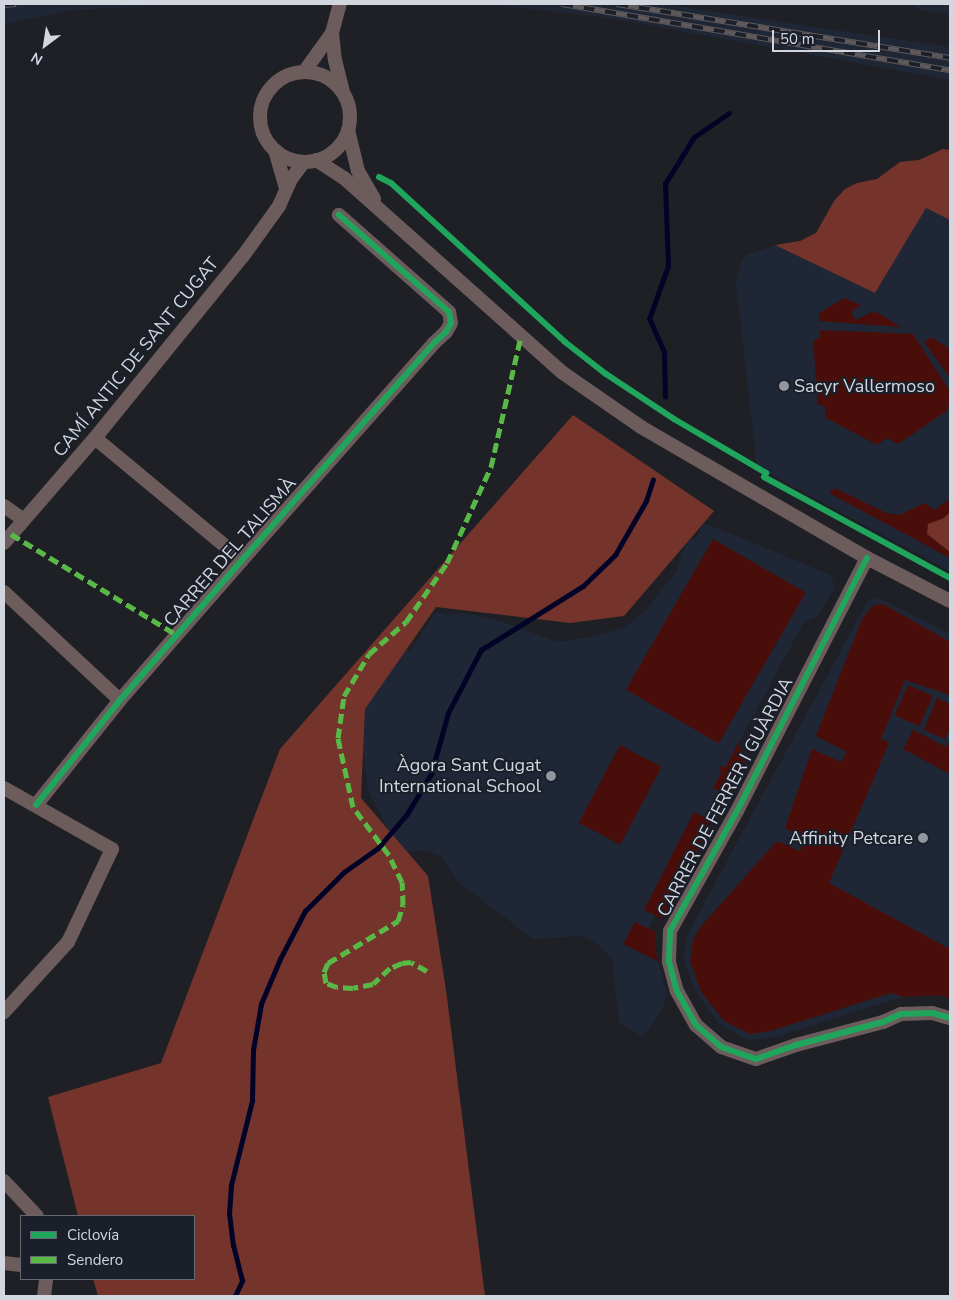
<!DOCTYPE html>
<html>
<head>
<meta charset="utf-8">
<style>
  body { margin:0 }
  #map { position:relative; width:954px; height:1300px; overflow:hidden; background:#1e2026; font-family:"Nunito Sans",sans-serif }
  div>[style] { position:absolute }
  .built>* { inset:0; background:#1f2635 }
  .green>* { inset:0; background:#4a0e0a; transform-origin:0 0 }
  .forest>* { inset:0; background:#74342c }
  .stream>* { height:4.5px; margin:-2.25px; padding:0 2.25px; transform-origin:2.25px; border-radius:2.25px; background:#030327 }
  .minor>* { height:14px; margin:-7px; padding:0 7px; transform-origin:7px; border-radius:7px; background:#6c5c5b }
  .minor>.ring { margin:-7px; padding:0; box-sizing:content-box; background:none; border:14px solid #6c5c5b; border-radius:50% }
  .rail>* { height:5.5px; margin-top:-2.75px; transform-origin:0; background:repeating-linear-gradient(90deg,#1a1f29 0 11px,#5f595b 0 22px); box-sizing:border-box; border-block:1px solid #5f595b }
  .quiet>* { height:5px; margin-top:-2.5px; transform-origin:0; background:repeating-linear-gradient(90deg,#58b947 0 10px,transparent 0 15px) }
  .cycleway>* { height:6px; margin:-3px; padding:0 3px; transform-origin:3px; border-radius:3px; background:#20a55d }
  .dots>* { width:14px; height:14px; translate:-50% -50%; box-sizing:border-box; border:2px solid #1a1f29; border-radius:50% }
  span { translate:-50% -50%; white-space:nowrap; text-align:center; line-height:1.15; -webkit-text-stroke:4px #1a1f29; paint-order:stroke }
  .street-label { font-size:18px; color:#d2d6de }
  .poi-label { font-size:18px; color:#d2d6de }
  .left { translate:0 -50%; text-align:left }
  .right { translate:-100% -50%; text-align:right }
  .frame { position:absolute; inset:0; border:5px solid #d2d6de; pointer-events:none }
  .legend { position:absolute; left:20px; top:1215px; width:175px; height:65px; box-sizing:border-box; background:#1a1f29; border:1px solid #646871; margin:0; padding:6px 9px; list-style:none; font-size:15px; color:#d2d6de }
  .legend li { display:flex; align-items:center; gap:10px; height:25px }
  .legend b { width:25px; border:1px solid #646871 }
  .north { position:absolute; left:20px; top:20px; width:50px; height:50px; -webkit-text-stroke:4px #1a1f29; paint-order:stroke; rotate:211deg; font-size:14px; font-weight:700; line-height:20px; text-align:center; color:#d2d6de }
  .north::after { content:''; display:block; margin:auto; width:18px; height:22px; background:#d2d6de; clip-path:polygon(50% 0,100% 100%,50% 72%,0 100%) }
  .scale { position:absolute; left:772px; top:30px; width:108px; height:22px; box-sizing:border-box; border:2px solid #d2d6de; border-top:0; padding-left:6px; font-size:15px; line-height:18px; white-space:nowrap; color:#d2d6de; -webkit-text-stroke:4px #1a1f29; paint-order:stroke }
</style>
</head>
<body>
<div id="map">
  <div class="built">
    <div style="clip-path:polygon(4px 4px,181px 4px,74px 10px,4px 24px)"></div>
    <div style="clip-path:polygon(488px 4px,662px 4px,950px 47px,950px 80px,603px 17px)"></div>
    <div style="clip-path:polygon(913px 4px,950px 4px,950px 14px,919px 10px)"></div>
    <div style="clip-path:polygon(926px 207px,950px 220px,950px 571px,757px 467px,736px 284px,741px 262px,747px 255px,775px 245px,875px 293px)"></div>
    <div style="clip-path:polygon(704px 523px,831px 575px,835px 587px,817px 617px,804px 622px,739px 742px,744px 761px,661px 918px,655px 916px,649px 928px,656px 932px,655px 950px,667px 993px,663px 1007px,643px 1037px,619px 1022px,612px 959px,600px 946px,583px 936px,533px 939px,458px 882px,441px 856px,428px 851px,404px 852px,390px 833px,368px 791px,363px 748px,365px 709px,394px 639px,410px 652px,435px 613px,471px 614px,501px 621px,557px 642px,597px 636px,625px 627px,646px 610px,668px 582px,677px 569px,688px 539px,696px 538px)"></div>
    <div style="clip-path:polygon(877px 597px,950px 634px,950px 998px,937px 995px,903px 997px,772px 1038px,747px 1040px,719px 1023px,696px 993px,683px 959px,687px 935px,867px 602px)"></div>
  </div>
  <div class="green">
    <div style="clip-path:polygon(844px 298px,861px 305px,851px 312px,856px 320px,872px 312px,878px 313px,901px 327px,819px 321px,819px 313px)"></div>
    <div style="clip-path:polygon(820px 330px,913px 334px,950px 391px,948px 410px,898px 444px,887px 438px,877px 445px,826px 418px,825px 407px,818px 404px,813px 341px,820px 337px)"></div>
    <div style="clip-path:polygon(931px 337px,950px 349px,950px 378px,924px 342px)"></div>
    <div style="clip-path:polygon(835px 488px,886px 513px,899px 515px,925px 503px,934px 510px,950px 499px,950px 558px,829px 493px)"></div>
    <div style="left:713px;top:539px;width:107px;height:174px;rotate:30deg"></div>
    <div style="clip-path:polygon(883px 604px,950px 642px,950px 695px,905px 680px,881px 739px,889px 743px,829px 883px,950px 949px,950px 998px,937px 995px,903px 997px,891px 993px,770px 1031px,750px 1034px,724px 1021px,701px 992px,690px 960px,693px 940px,701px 926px,777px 841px,800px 851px,805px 838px,785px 828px,812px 749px,841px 762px,847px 752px,816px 736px,862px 619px,873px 605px)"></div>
    <div style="left:908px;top:685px;width:27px;height:33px;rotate:24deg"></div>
    <div style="clip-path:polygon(937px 698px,950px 704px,950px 728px,945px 739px,924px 730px)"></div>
    <div style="clip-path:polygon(913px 730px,946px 747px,950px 740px,950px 774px,903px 749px)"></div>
    <div style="clip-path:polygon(739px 742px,744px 761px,726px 795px,713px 788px,722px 772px,718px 769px,720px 766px,725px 768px)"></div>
    <div style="left:620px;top:745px;width:47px;height:88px;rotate:28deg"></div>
    <div style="left:694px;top:812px;width:20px;height:110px;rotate:27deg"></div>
    <div style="clip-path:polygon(635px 922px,656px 932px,655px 950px,659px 962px,623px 944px)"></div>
  </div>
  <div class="forest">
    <div style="clip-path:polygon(943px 149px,950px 150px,950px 220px,926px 208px,875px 293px,775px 245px,800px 241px,816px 233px,834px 201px,845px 189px,857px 183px,877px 179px,900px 162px,919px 160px)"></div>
    <div style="clip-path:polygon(573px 415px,714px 511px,624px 616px,570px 623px,436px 607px,365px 709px,361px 798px,428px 876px,446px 990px,485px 1296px,98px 1296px,93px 1279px,194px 1279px,194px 1216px,78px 1216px,48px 1097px,161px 1063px,280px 749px)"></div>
    <div style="clip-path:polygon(950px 512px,950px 552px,927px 534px,928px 524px,944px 518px)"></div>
  </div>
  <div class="stream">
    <div style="left:665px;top:397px;width:45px;rotate:-91.3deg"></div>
    <div style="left:664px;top:352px;width:36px;rotate:-114deg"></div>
    <div style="left:649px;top:319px;width:56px;rotate:-70.3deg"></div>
    <div style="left:668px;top:266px;width:82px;rotate:-92.1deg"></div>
    <div style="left:665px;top:184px;width:55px;rotate:-58.3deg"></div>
    <div style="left:694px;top:137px;width:42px;rotate:-34.4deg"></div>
    <div style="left:235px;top:1296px;width:17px;rotate:-65deg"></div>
    <div style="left:242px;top:1281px;width:36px;rotate:-104deg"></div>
    <div style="left:233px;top:1246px;width:32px;rotate:-97deg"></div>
    <div style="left:229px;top:1214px;width:29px;rotate:-86deg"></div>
    <div style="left:231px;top:1185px;width:87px;rotate:-76deg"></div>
    <div style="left:252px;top:1101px;width:51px;rotate:-88.9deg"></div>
    <div style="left:253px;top:1050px;width:47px;rotate:-80.1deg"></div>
    <div style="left:261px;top:1004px;width:49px;rotate:-67.1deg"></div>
    <div style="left:280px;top:959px;width:54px;rotate:-62.5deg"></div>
    <div style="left:305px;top:911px;width:55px;rotate:-45deg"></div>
    <div style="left:344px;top:872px;width:42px;rotate:-35.2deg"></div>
    <div style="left:378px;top:848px;width:45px;rotate:-49.5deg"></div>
    <div style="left:407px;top:814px;width:47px;rotate:-59deg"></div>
    <div style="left:431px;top:774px;width:63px;rotate:-74.4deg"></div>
    <div style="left:448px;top:713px;width:71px;rotate:-62.4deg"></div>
    <div style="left:481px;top:650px;width:120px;rotate:-32.1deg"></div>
    <div style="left:583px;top:586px;width:45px;rotate:-44.1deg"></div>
    <div style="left:615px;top:555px;width:62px;rotate:-60.1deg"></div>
    <div style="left:646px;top:501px;width:22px;rotate:-72deg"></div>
  </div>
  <div class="minor">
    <div style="left:332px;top:33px;width:27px;rotate:84deg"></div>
    <div style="left:335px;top:60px;width:32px;rotate:76deg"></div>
    <div style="left:304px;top:72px;width:48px;rotate:-54.3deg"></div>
    <div style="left:332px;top:33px;width:30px;rotate:-75deg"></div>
    <div class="ring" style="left:260px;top:72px;width:76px;height:76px"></div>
    <div style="left:348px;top:130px;width:42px;rotate:76.3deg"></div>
    <div style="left:358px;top:171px;width:32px;rotate:60deg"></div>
    <div style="left:275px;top:150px;width:40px;rotate:74deg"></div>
    <div style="left:316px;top:160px;width:33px;rotate:33deg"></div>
    <div style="left:344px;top:178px;width:293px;rotate:41.7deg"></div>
    <div style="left:563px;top:373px;width:95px;rotate:34.7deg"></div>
    <div style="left:641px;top:427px;width:261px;rotate:30.1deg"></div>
    <div style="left:867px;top:558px;width:93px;rotate:27.4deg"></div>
    <div style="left:95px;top:438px;width:191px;rotate:39.7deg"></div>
    <div style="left:4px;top:506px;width:24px;rotate:35deg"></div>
    <div style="left:4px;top:543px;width:139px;rotate:-49.1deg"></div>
    <div style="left:95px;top:438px;width:235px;rotate:-50.9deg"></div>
    <div style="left:243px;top:256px;width:62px;rotate:-54.2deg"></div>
    <div style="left:279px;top:206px;width:30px;rotate:-66deg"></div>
    <div style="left:291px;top:179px;width:21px;rotate:-53deg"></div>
    <div style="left:867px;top:558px;width:284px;rotate:117.2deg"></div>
    <div style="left:737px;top:811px;width:137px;rotate:119.2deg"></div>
    <div style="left:670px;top:931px;width:31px;rotate:92deg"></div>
    <div style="left:669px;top:962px;width:30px;rotate:75deg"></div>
    <div style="left:677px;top:991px;width:39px;rotate:61deg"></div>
    <div style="left:696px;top:1025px;width:33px;rotate:41deg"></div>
    <div style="left:721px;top:1047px;width:37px;rotate:19deg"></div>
    <div style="left:756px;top:1059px;width:42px;rotate:-19.3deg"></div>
    <div style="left:796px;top:1045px;width:90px;rotate:-14.8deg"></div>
    <div style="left:883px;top:1022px;width:20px;rotate:-24deg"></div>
    <div style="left:901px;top:1014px;width:31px;rotate:-2deg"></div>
    <div style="left:932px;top:1013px;width:19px;rotate:16deg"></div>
    <div style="left:4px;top:592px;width:158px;rotate:43deg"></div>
    <div style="left:4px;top:788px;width:124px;rotate:29.5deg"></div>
    <div style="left:112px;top:849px;width:103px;rotate:115.3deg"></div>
    <div style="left:68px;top:942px;width:95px;rotate:132.4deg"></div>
    <div style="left:36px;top:805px;width:134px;rotate:-51.3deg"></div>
    <div style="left:120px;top:700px;width:186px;rotate:-48.9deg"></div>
    <div style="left:242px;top:560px;width:290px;rotate:-48.5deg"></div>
    <div style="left:434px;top:343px;width:16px;rotate:-43deg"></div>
    <div style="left:446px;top:332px;width:10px;rotate:-61deg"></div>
    <div style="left:451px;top:323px;width:11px;rotate:-100deg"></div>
    <div style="left:449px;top:312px;width:147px;rotate:-138.6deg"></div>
    <div style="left:4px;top:1181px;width:48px;rotate:46.7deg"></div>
    <div style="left:4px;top:1263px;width:17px;rotate:7deg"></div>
    <div style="left:44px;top:1296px;width:17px;rotate:-83deg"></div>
  </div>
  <div class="rail">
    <div style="left:562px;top:4px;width:394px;rotate:9.7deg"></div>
    <div style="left:617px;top:4px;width:337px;rotate:9.2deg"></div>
    <div style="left:4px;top:5px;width:12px;rotate:-5deg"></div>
  </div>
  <div class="quiet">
    <div style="left:11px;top:534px;width:194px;rotate:31.3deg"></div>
    <div style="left:427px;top:971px;width:18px;rotate:-151deg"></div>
    <div style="left:411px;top:962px;width:9px;rotate:174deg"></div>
    <div style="left:402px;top:963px;width:13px;rotate:157deg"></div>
    <div style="left:390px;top:968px;width:23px;rotate:137deg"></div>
    <div style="left:373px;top:984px;width:20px;rotate:169deg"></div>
    <div style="left:353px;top:988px;width:16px;rotate:-176deg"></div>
    <div style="left:337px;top:987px;width:12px;rotate:-160deg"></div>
    <div style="left:326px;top:983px;width:11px;rotate:-100deg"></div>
    <div style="left:324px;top:972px;width:10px;rotate:-66deg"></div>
    <div style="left:328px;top:963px;width:82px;rotate:-31deg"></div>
    <div style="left:398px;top:921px;width:17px;rotate:-73deg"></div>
    <div style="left:403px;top:905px;width:23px;rotate:-92deg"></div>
    <div style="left:402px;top:882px;width:30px;rotate:-116deg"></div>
    <div style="left:389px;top:855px;width:60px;rotate:-126.9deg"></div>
    <div style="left:353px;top:807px;width:71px;rotate:-102.3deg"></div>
    <div style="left:338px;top:738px;width:42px;rotate:-81.9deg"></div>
    <div style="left:344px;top:696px;width:49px;rotate:-59.2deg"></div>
    <div style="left:369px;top:654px;width:49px;rotate:-40.9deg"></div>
    <div style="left:406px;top:622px;width:72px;rotate:-55.2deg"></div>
    <div style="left:447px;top:563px;width:106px;rotate:-65.4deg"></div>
    <div style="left:491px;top:467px;width:134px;rotate:-77.1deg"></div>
  </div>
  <div class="cycleway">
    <div style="left:379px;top:177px;width:13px;rotate:27deg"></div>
    <div style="left:391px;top:183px;width:236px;rotate:42.4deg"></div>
    <div style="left:565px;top:342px;width:52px;rotate:38deg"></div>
    <div style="left:606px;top:374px;width:82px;rotate:33.5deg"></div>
    <div style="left:674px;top:419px;width:107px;rotate:30.4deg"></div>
    <div style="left:766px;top:473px;width:4px;rotate:117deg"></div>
    <div style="left:764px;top:477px;width:212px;rotate:28.5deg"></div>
    <div style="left:867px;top:558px;width:284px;rotate:117.2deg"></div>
    <div style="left:737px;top:811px;width:137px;rotate:119.2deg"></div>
    <div style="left:670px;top:931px;width:31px;rotate:92deg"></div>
    <div style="left:669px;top:962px;width:30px;rotate:75deg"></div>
    <div style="left:677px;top:991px;width:39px;rotate:61deg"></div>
    <div style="left:696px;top:1025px;width:33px;rotate:41deg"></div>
    <div style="left:721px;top:1047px;width:37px;rotate:19deg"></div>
    <div style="left:756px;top:1059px;width:42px;rotate:-19.3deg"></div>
    <div style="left:796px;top:1045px;width:90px;rotate:-14.8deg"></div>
    <div style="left:883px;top:1022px;width:20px;rotate:-24deg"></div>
    <div style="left:901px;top:1014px;width:31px;rotate:-2deg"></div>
    <div style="left:932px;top:1013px;width:19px;rotate:16deg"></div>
    <div style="left:36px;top:805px;width:134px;rotate:-51.3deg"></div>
    <div style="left:120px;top:700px;width:186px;rotate:-48.9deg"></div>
    <div style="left:242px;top:560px;width:290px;rotate:-48.5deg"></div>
    <div style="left:434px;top:343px;width:16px;rotate:-43deg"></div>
    <div style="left:446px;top:332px;width:10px;rotate:-61deg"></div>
    <div style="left:451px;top:323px;width:11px;rotate:-100deg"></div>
    <div style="left:449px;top:312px;width:147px;rotate:-138.6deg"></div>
  </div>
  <div class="dots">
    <div style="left:784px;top:386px;background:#93969e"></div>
    <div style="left:551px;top:776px;background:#93969e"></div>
    <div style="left:923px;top:838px;background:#93969e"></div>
  </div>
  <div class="street-label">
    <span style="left:136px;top:357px;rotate:-51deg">CAMÍ ANTIC DE SANT CUGAT</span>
    <span style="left:230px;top:552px;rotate:-49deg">CARRER DEL TALISMÀ</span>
    <span style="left:725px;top:797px;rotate:-62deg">CARRER DE FERRER I GUÀRDIA</span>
  </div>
  <div class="poi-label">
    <span class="left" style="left:794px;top:386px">Sacyr Vallermoso</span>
    <span class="right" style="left:541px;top:776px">Àgora Sant Cugat<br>International School</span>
    <span class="right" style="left:913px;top:838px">Affinity Petcare</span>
  </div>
  <div class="frame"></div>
  <ul class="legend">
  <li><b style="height:6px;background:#20a55d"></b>Ciclovía</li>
  <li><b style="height:6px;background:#58b947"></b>Sendero</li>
  </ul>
  <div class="north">N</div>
  <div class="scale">50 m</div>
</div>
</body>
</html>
